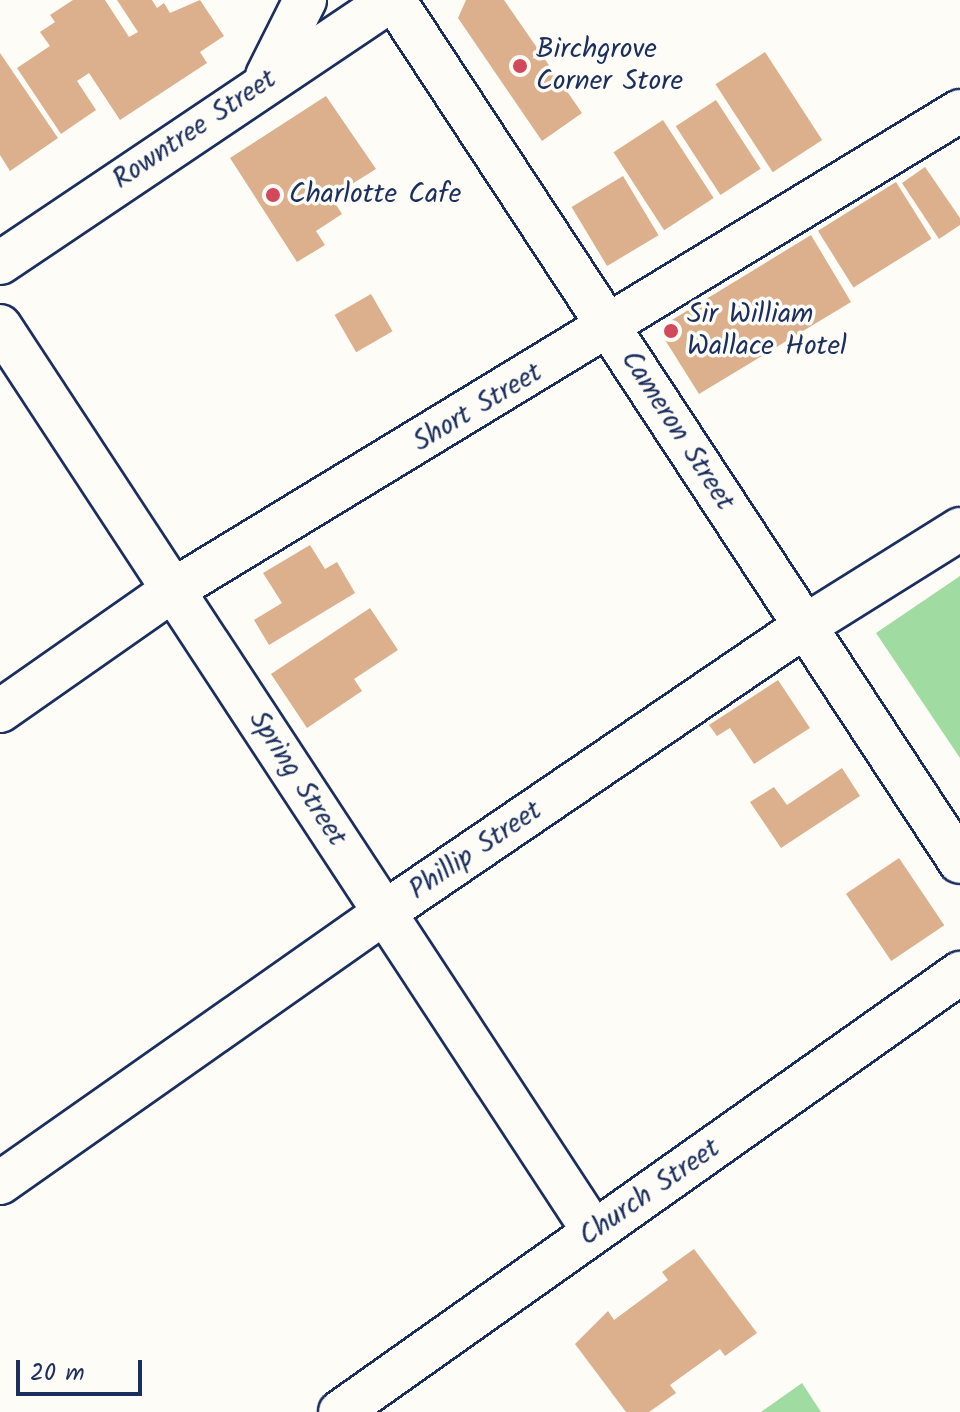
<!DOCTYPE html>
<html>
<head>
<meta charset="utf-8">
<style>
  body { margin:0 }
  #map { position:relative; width:960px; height:1412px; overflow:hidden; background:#fdfcf7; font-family:Kalam,sans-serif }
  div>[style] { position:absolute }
  .green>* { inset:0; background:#a0dba2 }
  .building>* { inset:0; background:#dcb08d; transform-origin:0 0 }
  .roads { filter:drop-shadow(2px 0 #1b2f5e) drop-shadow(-2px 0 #1b2f5e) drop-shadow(0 2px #1b2f5e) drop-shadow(0 -2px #1b2f5e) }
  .minor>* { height:42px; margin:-21px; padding:0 21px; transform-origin:21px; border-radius:21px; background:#fdfcf7 }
  .dots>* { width:22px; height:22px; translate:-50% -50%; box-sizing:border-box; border:4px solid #fdfcf7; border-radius:50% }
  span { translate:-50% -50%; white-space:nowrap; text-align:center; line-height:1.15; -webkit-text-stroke:7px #fdfcf7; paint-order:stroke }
  .poi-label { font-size:28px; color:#1b2f5e }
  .left { translate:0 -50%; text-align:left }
  .street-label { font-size:28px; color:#1b2f5e }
  .scale { position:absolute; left:16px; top:1360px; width:126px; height:36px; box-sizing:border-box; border:4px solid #1b2f5e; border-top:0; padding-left:10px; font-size:24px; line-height:28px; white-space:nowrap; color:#1b2f5e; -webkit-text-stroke:6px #fdfcf7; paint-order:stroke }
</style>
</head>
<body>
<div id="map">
  <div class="green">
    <div style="clip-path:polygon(960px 576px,960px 758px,876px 633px)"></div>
    <div style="clip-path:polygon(802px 1383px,821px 1412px,761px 1412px)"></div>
  </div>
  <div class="building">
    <div style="clip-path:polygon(73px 0,105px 0,129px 37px,138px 32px,117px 0,152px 0,157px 8px,164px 3px,170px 13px,200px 0,224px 36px,200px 52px,207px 63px,120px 120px,89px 73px,77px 81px,96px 110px,61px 134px,17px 68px,50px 46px,40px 32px,55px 22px,50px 15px)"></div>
    <div style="clip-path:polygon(466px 0,504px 0,582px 113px,542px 141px,458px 18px)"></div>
    <div style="left:765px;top:52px;width:105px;height:59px;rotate:57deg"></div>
    <div style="clip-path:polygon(0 53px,58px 138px,10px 171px,0 155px)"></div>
    <div style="clip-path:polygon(326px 96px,376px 169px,331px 197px,342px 214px,316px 231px,325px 245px,297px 262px,230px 158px)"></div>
    <div style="left:716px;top:100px;width:82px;height:48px;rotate:57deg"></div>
    <div style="left:663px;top:120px;width:93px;height:59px;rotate:57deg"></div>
    <div style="clip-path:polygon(925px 167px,960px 218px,960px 225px,939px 239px,902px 183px)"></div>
    <div style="left:623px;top:176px;width:69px;height:60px;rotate:59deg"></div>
    <div style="left:896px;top:182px;width:67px;height:92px;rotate:58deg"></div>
    <div style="clip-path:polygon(811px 235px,851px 302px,699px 394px,662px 335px,667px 323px)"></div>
    <div style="left:371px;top:294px;width:43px;height:42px;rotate:60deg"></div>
    <div style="clip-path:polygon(310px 545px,325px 569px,337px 562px,355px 593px,269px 645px,254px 620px,282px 603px,263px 573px)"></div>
    <div style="clip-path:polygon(370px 608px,398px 650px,354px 679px,362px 691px,307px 728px,271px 674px)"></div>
    <div style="clip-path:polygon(778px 680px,810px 728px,754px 764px,730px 728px,717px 736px,709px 725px)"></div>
    <div style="clip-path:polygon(842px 768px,860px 796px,781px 848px,750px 802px,774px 787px,787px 805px)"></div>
    <div style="left:899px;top:858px;width:81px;height:64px;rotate:56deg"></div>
    <div style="clip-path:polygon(694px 1249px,757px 1333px,725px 1356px,720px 1349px,670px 1385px,676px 1393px,649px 1412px,626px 1412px,575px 1344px,608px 1311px,614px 1320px,668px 1280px,662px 1272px)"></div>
  </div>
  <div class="roads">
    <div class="minor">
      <div style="left:394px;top:0;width:1031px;rotate:56.71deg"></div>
      <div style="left:267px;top:76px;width:85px;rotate:-63.4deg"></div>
      <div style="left:0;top:263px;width:471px;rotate:-33.9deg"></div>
      <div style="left:0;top:326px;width:1083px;rotate:56.75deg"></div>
      <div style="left:0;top:711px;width:211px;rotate:-35deg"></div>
      <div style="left:173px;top:590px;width:921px;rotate:-31.33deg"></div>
      <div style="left:0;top:1183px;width:471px;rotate:-35.1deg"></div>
      <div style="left:385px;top:912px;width:508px;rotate:-34.25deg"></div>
      <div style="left:805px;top:626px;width:183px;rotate:-32deg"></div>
      <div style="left:340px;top:1412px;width:760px;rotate:-35.3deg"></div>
    </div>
  </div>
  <div class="dots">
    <div style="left:520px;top:66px;background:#d1495b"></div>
    <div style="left:273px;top:195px;background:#d1495b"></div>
    <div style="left:671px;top:331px;background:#d1495b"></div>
  </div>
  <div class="poi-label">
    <span class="left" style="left:536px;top:66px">Birchgrove<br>Corner Store</span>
    <span class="left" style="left:289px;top:195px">Charlotte Cafe</span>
    <span class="left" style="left:687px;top:331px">Sir William<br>Wallace Hotel</span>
  </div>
  <div class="street-label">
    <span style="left:195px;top:130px;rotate:-34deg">Rowntree Street</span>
    <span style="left:478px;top:408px;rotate:-31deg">Short Street</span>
    <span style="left:677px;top:431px;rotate:57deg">Cameron Street</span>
    <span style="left:297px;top:779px;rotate:57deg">Spring Street</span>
    <span style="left:476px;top:851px;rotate:-34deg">Phillip Street</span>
    <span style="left:650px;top:1193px;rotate:-35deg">Church Street</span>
  </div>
  <div class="scale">20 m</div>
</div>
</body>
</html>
